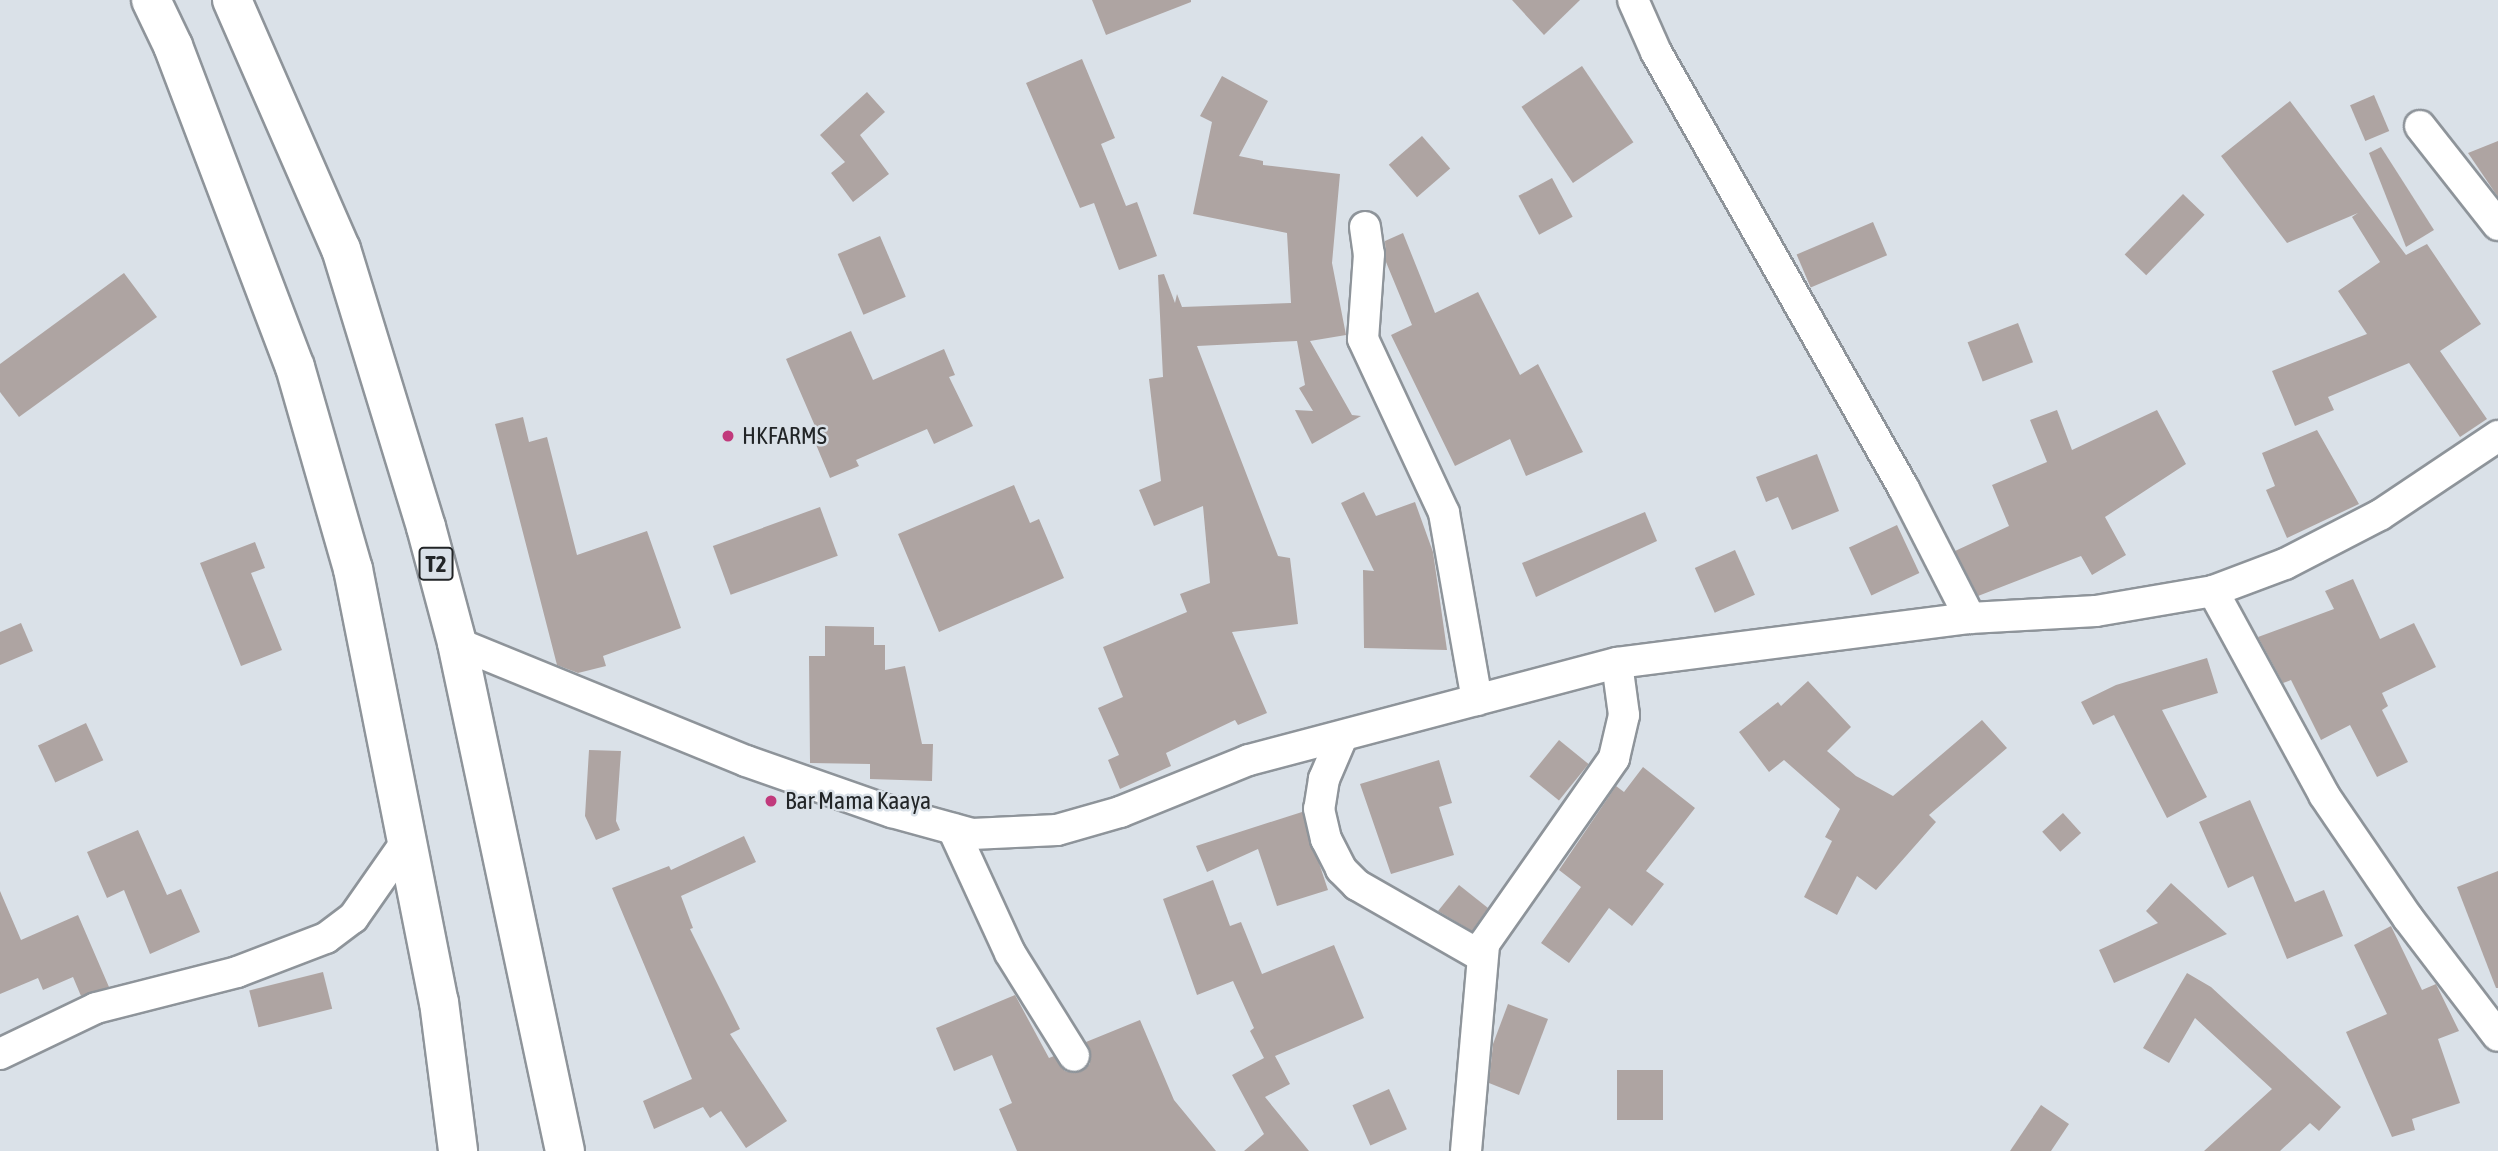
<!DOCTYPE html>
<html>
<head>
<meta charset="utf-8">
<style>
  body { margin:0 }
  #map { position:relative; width:2498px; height:1151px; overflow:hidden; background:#dae1e8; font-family:"Asap Condensed",sans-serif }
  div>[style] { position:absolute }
  .building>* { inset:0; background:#aea4a2; transform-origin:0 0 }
  .roads { filter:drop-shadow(2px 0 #8e949a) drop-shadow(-2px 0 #8e949a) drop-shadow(0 2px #8e949a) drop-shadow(0 -2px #8e949a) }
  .minor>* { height:30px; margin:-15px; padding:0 15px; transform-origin:15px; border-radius:15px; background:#fff }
  .trunk>* { height:38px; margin:-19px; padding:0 19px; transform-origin:19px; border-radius:19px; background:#fff }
  .dots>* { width:19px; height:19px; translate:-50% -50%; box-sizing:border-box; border:4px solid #dae1e8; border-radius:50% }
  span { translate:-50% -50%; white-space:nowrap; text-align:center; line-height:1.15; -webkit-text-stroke:5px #dae1e8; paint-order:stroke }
  .shield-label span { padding:2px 5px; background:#dae1e8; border:2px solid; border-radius:5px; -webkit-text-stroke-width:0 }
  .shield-label { font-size:23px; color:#222527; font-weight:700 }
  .poi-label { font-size:24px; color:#222527 }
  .left { translate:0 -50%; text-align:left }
</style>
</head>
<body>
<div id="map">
  <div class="building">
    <div style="clip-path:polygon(1092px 0,1191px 0,1191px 2px,1106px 35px)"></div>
    <div style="clip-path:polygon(1512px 0,1580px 0,1544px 35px)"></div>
    <div style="clip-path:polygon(1082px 59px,1115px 138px,1101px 144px,1126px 206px,1137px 202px,1157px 256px,1119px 270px,1094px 203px,1080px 208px,1026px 83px)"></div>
    <div style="left:1582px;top:66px;width:92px;height:73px;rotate:56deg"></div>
    <div style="clip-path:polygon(1222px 76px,1268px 101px,1239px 156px,1263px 161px,1263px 165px,1340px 174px,1332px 263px,1346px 335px,1310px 341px,1352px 415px,1361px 416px,1312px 444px,1295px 410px,1313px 411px,1299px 388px,1305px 385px,1297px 341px,1197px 346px,1278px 556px,1290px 558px,1298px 624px,1232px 632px,1267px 713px,1238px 725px,1235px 720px,1166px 753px,1171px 766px,1120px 789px,1108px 760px,1119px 755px,1098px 708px,1123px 697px,1103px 647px,1187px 612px,1180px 594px,1210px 583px,1203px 506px,1154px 526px,1139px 490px,1161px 481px,1149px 379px,1163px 377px,1158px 275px,1164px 274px,1175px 303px,1177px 294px,1182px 307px,1291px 303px,1287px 233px,1193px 214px,1212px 122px,1200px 116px)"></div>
    <div style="clip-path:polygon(867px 92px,885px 112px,860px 135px,889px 174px,853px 202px,831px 173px,845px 162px,820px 135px)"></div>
    <div style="left:2374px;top:95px;width:39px;height:26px;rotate:67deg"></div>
    <div style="clip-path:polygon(2290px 101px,2406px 255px,2427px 244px,2481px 324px,2440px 351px,2487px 419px,2460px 437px,2409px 363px,2328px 397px,2334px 410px,2295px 426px,2272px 371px,2367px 334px,2338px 291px,2380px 262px,2352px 217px,2358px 213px,2287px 243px,2221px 156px)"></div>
    <div style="left:1422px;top:136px;width:43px;height:44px;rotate:49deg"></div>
    <div style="clip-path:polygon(2498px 141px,2498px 197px,2468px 153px)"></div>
    <div style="clip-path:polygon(2381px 147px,2434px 230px,2406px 247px,2369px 153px)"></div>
    <div style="left:1552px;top:178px;width:44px;height:38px;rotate:62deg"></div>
    <div style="left:2183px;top:194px;width:30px;height:84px;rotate:44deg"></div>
    <div style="left:1873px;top:222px;width:36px;height:83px;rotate:67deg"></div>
    <div style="clip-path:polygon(1403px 233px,1435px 313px,1478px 292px,1520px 375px,1538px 364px,1583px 452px,1526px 476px,1510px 439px,1455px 466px,1391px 335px,1412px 325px,1386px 262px,1385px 241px)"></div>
    <div style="left:880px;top:236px;width:66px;height:46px;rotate:67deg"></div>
    <div style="clip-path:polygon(124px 273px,157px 317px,19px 417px,0 392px,0 364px)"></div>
    <div style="left:2018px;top:323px;width:42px;height:54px;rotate:69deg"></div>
    <div style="clip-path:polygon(851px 331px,873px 380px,944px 349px,955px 375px,949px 377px,973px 426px,934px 444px,927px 429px,856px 460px,859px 466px,830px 478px,812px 435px,818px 433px,786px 359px)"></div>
    <div style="clip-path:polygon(2057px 410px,2072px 450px,2157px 410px,2186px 464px,2105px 517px,2126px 555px,2092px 575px,2081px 556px,1978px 596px,1955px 551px,2009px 526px,1992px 485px,2047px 462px,2030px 420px)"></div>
    <div style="clip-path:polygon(523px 417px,529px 442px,547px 437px,577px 555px,647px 531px,681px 628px,603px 656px,606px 666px,578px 673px,557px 665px,495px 424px)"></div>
    <div style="clip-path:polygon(2317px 430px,2359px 504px,2287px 538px,2266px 490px,2275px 486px,2262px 453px)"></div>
    <div style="clip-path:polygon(1817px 454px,1839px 511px,1792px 530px,1778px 497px,1766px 502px,1756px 477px)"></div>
    <div style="clip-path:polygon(1014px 485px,1030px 523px,1039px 519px,1064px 578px,939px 632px,898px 534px)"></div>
    <div style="clip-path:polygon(1364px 492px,1376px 516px,1415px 502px,1433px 552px,1447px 650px,1364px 648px,1363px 570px,1374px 571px,1341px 503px)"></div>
    <div style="left:820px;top:507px;width:52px;height:114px;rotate:70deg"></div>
    <div style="clip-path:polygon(1645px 512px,1657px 541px,1536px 597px,1522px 563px)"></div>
    <div style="left:1897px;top:525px;width:53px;height:53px;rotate:65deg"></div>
    <div style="clip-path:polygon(255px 542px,265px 568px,251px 573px,282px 650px,241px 666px,200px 563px)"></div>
    <div style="left:1735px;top:550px;width:49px;height:44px;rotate:66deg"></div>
    <div style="clip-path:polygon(2353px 579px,2380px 639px,2414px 623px,2436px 667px,2382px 693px,2388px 706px,2382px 710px,2408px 762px,2377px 777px,2350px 725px,2321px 740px,2291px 680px,2283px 683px,2258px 637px,2334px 609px,2325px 591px)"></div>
    <div style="clip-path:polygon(21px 623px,33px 651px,0 665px,0 632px)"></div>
    <div style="clip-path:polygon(825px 626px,874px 627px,874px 645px,885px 645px,885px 670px,905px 666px,922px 744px,933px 744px,932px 781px,870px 779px,870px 764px,810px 763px,809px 656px,825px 656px)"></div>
    <div style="clip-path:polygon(2207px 658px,2218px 693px,2162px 710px,2207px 797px,2167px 818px,2114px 715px,2093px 725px,2081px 702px,2116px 685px)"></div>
    <div style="clip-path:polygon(1808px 681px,1851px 727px,1827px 751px,1856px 776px,1893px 796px,1982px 720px,2007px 748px,1929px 815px,1936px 822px,1876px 890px,1857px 876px,1837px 915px,1804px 897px,1832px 841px,1825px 837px,1840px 809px,1784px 760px,1769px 772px,1739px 732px,1778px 702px,1781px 706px)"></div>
    <div style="left:86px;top:723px;width:41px;height:53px;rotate:65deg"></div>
    <div style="left:1559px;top:740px;width:38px;height:47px;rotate:39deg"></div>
    <div style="clip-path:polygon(589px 750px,621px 751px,616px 821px,620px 830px,596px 840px,585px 816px)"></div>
    <div style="clip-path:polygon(1439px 760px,1452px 803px,1439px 807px,1454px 855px,1391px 874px,1360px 784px)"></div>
    <div style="clip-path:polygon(1643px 767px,1695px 808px,1646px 871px,1664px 884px,1632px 926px,1609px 908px,1569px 963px,1541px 943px,1581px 887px,1559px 870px,1616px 786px,1624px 792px)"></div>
    <div style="clip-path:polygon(2250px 800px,2295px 902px,2324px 890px,2343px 936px,2287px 959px,2253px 876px,2228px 888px,2199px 822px)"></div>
    <div style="clip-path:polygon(1302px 812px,1328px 890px,1277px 906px,1258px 849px,1207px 872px,1196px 846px)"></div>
    <div style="left:2063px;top:813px;width:27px;height:28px;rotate:48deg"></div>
    <div style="clip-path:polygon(138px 830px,167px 895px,181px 889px,200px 932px,150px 954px,124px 890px,107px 898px,87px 852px)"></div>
    <div style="clip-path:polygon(744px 836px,756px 862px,681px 896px,693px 928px,690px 929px,740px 1029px,730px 1034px,787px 1121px,746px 1148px,721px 1111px,710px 1118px,703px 1107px,654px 1129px,643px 1101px,692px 1079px,612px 888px,669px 866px,671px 870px)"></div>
    <div style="clip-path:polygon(2498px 871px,2498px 988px,2496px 988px,2457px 887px)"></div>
    <div style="clip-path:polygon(1213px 880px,1230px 926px,1241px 922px,1262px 974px,1334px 945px,1364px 1018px,1275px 1056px,1290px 1084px,1265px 1097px,1309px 1151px,1244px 1151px,1264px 1134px,1232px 1075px,1264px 1058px,1250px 1031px,1254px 1028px,1233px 981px,1197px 995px,1163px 899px)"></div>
    <div style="clip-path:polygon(2171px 883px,2227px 934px,2114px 983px,2099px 950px,2158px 923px,2146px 911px)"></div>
    <div style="clip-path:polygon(1459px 885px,1488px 908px,1472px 931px,1438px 911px)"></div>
    <div style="clip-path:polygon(0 891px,21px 940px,78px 915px,109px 987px,81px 996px,73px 977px,43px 990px,38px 978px,0 994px)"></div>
    <div style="clip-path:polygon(2391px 926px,2422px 990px,2436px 984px,2459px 1031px,2438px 1039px,2460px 1103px,2412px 1119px,2415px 1130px,2392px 1137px,2346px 1032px,2387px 1014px,2354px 945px)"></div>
    <div style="left:323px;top:972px;width:38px;height:76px;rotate:76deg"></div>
    <div style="clip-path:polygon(2187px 973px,2211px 987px,2341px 1107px,2319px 1131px,2310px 1123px,2280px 1151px,2204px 1151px,2272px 1089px,2195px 1018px,2169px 1063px,2143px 1048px)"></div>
    <div style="clip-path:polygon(1015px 995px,1049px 1058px,1054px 1056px,1065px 1071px,1074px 1073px,1090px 1064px,1086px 1042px,1140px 1020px,1174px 1100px,1216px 1151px,1017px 1151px,999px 1109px,1012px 1103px,992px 1055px,954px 1071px,936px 1028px)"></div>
    <div style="clip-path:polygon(1508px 1004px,1548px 1019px,1519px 1095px,1489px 1083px,1493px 1044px)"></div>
    <div style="left:1617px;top:1070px;width:46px;height:50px"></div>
    <div style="left:1389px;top:1089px;width:44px;height:40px;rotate:66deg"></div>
    <div style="clip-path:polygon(2041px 1105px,2069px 1124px,2051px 1151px,2010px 1151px)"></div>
  </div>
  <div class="roads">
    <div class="minor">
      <div style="left:1633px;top:0;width:57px;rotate:66.1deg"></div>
      <div style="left:1656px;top:52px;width:502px;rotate:60.42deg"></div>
      <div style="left:1904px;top:489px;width:145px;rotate:62.9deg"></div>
      <div style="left:2420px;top:126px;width:126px;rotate:51.8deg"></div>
      <div style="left:1365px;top:227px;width:27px;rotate:82deg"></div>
      <div style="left:1369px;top:254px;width:85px;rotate:94deg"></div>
      <div style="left:1363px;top:339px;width:192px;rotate:65deg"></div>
      <div style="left:1444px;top:513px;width:190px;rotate:80deg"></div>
      <div style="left:2213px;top:591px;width:232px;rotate:61.4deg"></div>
      <div style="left:2324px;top:795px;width:149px;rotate:55.7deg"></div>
      <div style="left:2408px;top:918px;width:148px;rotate:52.7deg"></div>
      <div style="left:457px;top:643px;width:312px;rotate:22.2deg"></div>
      <div style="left:746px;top:761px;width:155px;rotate:19.3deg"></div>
      <div style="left:892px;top:812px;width:83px;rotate:15.4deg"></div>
      <div style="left:972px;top:834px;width:85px;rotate:-2.7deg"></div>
      <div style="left:1057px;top:830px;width:66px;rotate:-15.9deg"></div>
      <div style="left:1120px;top:812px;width:139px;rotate:-22deg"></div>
      <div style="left:1249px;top:760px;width:381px;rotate:-14.8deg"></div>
      <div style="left:1617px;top:663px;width:356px;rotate:-7.3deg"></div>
      <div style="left:1970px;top:618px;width:126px;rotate:-3.2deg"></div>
      <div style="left:2096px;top:611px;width:119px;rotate:-9.7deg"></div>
      <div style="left:2213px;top:591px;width:77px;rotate:-20.6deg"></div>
      <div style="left:2285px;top:564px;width:107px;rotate:-27.3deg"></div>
      <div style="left:2380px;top:515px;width:142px;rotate:-33.8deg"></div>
      <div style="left:1342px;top:737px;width:46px;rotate:113.2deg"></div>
      <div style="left:1324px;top:779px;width:30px;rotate:99deg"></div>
      <div style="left:1319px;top:809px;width:31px;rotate:77deg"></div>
      <div style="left:1326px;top:839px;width:34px;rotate:63deg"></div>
      <div style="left:1341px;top:869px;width:23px;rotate:45deg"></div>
      <div style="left:1357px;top:885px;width:143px;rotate:29.8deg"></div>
      <div style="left:953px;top:829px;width:136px;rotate:65.3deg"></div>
      <div style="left:1010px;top:953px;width:121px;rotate:58.1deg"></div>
      <div style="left:0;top:1054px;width:106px;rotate:-25.6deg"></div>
      <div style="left:96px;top:1008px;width:146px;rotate:-14.3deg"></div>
      <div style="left:237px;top:972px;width:95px;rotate:-20.9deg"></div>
      <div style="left:326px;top:938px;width:34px;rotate:-37deg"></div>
      <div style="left:353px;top:918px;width:93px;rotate:-55.1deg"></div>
      <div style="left:1466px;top:1151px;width:208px;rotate:-85deg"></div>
      <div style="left:1484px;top:944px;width:227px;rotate:-55deg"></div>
      <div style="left:1614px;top:758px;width:44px;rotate:-76.9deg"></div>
      <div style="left:1624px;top:715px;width:52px;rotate:-97.7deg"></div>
    </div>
    <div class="trunk">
      <div style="left:151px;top:0;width:51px;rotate:64.4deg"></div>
      <div style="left:173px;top:46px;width:343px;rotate:69.2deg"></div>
      <div style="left:295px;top:367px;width:210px;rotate:74deg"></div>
      <div style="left:353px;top:569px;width:441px;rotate:78.8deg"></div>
      <div style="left:439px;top:1002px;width:150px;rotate:82.7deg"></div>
      <div style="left:232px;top:0;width:272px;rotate:66.4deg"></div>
      <div style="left:341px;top:249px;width:291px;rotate:73deg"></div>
      <div style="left:426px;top:527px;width:120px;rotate:75deg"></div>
      <div style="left:457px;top:643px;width:519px;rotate:78deg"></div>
    </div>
  </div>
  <div class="dots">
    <div style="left:728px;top:436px;background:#c13a7c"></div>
    <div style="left:771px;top:801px;background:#c13a7c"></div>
  </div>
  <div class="shield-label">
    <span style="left:436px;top:564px">T2</span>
  </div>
  <div class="poi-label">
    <span class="left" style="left:742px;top:436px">HKFARMS</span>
    <span class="left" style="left:785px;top:801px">Bar Mama Kaaya</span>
  </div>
</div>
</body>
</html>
